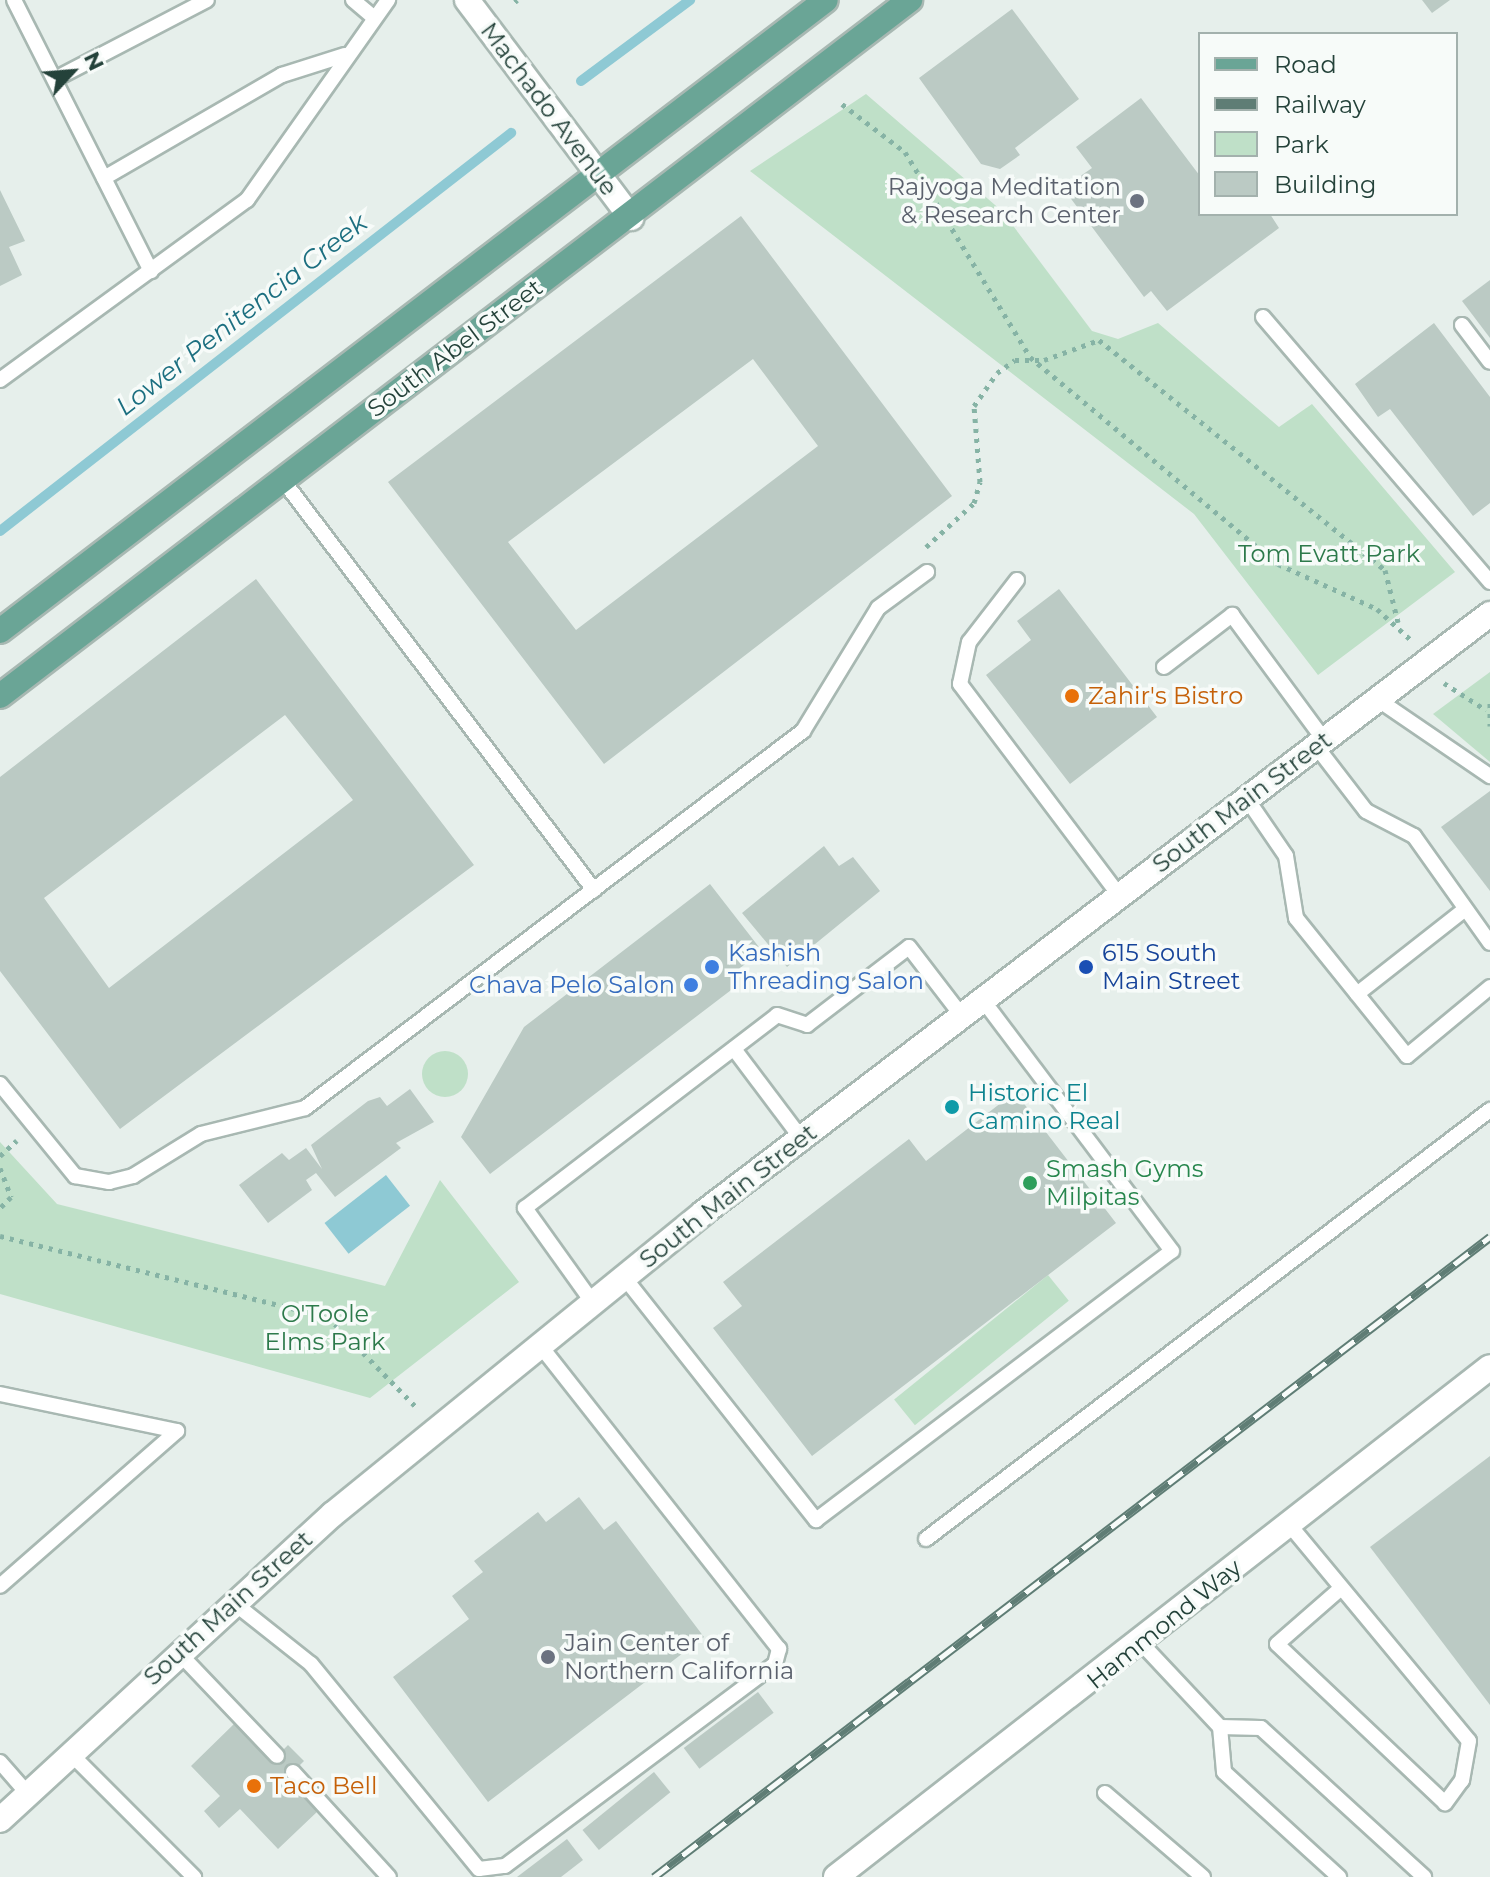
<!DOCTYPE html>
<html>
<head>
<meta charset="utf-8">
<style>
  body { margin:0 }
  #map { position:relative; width:1490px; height:1877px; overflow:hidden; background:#e6efeb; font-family:Montserrat,sans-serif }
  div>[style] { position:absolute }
  .green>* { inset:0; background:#bfe0c8; transform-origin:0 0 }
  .round { border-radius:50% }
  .water>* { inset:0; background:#8ec9d4; transform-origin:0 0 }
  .stream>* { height:10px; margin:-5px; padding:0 5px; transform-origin:5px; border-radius:5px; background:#8ec9d4 }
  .building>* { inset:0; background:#bbcac4; transform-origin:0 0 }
  .path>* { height:5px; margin-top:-2.5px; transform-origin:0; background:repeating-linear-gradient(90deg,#86b3a5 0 4px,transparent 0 10px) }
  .roads { filter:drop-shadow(2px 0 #a8b8b2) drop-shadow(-2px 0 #a8b8b2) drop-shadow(0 2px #a8b8b2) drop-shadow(0 -2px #a8b8b2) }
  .service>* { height:14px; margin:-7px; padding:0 7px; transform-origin:7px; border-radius:7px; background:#fff }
  .minor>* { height:24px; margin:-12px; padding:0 12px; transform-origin:12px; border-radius:12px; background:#fff }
  .secondary>* { height:24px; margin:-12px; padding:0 12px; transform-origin:12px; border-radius:12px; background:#fff }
  .primary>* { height:24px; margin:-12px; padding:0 12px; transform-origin:12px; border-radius:12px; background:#6aa596 }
  .rail>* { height:9px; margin-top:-4.5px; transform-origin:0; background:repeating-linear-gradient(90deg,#f7fbf9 0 18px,#5f7d75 0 36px); box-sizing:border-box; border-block:2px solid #5f7d75 }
  .dots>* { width:22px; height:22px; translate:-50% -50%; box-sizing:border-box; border:4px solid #f7fbf9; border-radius:50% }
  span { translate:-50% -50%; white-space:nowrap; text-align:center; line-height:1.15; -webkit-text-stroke:7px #f7fbf9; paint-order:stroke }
  .street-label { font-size:24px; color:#24423a }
  .worship-label { font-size:24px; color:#5b616d }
  .right { translate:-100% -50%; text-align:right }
  .left { translate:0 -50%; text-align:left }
  .park-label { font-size:24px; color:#2d7a4b }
  .food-label { font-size:24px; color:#c56008 }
  .shop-label { font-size:24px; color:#366cbe }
  .transit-label { font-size:24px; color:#164399 }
  .culture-label { font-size:24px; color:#0d838f }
  .leisure-label { font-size:24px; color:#27864d }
  .water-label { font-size:26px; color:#1c6f80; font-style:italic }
  .legend { position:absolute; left:1198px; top:32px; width:260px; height:184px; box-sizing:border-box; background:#f7fbf9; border:2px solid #a3b1ad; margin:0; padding:10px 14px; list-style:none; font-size:24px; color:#24423a }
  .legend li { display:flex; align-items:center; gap:16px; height:40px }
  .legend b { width:40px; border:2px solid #a3b1ad }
  .north { position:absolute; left:32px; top:32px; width:80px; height:80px; -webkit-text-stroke:6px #f7fbf9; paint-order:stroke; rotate:64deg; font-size:22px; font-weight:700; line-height:32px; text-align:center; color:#24423a }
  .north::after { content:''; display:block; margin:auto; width:28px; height:36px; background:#24423a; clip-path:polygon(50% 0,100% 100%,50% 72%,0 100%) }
</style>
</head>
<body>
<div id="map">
  <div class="green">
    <div style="clip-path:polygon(866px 94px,1002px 211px,1092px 331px,1118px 339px,1158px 323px,1279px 427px,1312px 404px,1455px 572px,1318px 675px,1194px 514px,750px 171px)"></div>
    <div style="clip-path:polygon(1490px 672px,1490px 762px,1433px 714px)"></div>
    <div class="round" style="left:422px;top:1051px;width:46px;height:46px"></div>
    <div style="clip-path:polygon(0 1142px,57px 1204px,385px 1286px,440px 1180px,519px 1282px,370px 1398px,0 1294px)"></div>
    <div style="left:1048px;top:1275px;width:33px;height:198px;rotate:51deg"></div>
  </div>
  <div class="water">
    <div style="left:386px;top:1175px;width:39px;height:78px;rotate:52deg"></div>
  </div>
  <div class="stream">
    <div style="left:581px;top:81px;width:136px;rotate:-36.6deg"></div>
    <div style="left:0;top:531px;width:648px;rotate:-37.91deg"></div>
  </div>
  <div class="building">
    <div style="clip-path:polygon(1422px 0,1450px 0,1432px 13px)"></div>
    <div style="clip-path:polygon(1012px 9px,1079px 99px,1015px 148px,1020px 155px,1000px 169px,981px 164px,919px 78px)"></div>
    <div style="clip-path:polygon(1141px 98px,1200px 176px,1200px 214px,1270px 214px,1279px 228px,1167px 311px,1151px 291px,1144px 297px,1063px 188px,1092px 168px,1076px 147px)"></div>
    <div style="clip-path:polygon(0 190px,25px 241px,9px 247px,22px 275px,0 286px)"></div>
    <div style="clip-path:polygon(evenodd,741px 216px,952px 496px,604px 764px,388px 482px,741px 216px,753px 359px,818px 446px,576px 630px,508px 542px,753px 359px)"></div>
    <div style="clip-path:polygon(1490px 280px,1490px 338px,1462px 301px)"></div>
    <div style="clip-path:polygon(1434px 323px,1490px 397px,1490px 503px,1473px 516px,1390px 409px,1378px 417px,1355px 384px)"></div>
    <div style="clip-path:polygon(evenodd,256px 579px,474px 865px,120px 1129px,0 971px,0 777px,256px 579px,285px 715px,353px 800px,109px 988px,44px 898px,285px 715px)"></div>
    <div style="clip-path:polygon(1059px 589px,1157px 717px,1070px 784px,986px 675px,1031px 640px,1017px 621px)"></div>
    <div style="clip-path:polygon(1490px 791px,1490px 891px,1441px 827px)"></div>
    <div style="clip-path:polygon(824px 846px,839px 866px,853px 857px,880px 891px,787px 967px,742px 913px)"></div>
    <div style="clip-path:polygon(710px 884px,762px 951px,731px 975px,739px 984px,490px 1174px,461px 1137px,524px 1027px)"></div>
    <div style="clip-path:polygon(410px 1089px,434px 1122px,396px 1143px,401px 1148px,335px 1197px,316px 1173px,306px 1180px,312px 1190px,268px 1223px,239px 1185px,282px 1153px,289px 1160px,306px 1148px,322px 1169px,311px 1145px,368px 1101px,380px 1097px,387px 1106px)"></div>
    <div style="clip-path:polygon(1015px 1092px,1116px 1223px,812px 1456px,713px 1328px,742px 1306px,723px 1282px,909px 1139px,926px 1161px)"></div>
    <div style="clip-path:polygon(1490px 1456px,1490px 1705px,1370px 1547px)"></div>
    <div style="clip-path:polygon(579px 1497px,604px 1530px,616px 1521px,704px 1637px,488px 1802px,393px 1677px,469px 1619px,452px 1596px,483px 1572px,474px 1561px,538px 1512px,546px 1522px)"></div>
    <div style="left:758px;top:1692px;width:26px;height:93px;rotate:53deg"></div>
    <div style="clip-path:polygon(236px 1722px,273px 1760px,288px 1745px,304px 1761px,288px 1777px,319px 1810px,278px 1849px,240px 1809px,219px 1828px,204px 1811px,220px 1796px,191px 1766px)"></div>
    <div style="left:654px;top:1772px;width:26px;height:92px;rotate:51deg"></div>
    <div style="clip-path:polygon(567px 1839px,583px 1860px,561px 1877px,517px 1877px)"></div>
  </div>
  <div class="path">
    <div style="left:515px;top:2px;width:3px;rotate:-45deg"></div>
    <div style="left:842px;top:104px;width:79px;rotate:37.3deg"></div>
    <div style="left:905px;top:152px;width:240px;rotate:58.6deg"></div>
    <div style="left:1030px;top:357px;width:323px;rotate:39.9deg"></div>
    <div style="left:1278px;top:564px;width:109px;rotate:24.4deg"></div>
    <div style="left:1377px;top:609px;width:47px;rotate:42.4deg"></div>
    <div style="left:926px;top:547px;width:65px;rotate:-42.5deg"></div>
    <div style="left:974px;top:503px;width:22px;rotate:-74deg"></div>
    <div style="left:980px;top:482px;width:76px;rotate:-94.5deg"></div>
    <div style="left:974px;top:406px;width:40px;rotate:-55.1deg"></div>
    <div style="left:997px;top:373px;width:22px;rotate:-36deg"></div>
    <div style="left:1015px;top:360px;width:29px"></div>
    <div style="left:1044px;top:360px;width:59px;rotate:-20deg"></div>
    <div style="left:1099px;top:340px;width:367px;rotate:38.8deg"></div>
    <div style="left:1385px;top:570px;width:54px;rotate:76deg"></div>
    <div style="left:1444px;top:683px;width:50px;rotate:32.7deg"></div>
    <div style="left:1490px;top:703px;width:23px;rotate:90deg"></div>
    <div style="left:0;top:1156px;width:23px;rotate:-43deg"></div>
    <div style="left:0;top:1168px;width:31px;rotate:69deg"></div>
    <div style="left:11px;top:1197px;width:16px;rotate:135deg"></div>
    <div style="left:0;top:1236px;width:338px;rotate:13.9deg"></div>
    <div style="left:328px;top:1317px;width:127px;rotate:45.6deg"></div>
  </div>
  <div class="roads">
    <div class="service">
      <div style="left:14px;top:0;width:304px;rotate:63.2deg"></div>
      <div style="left:353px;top:0;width:25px;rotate:40deg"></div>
      <div style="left:57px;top:78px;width:169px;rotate:-27.5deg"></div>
      <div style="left:104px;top:178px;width:206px;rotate:-30.1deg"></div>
      <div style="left:282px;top:75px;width:66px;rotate:-17.6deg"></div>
      <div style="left:1263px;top:317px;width:349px;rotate:49.4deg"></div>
      <div style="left:1462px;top:325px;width:46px;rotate:52.9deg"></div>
      <div style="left:0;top:380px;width:306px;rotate:-36.1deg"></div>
      <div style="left:247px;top:200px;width:245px;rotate:-54.8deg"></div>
      <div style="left:282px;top:479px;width:516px;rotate:52.8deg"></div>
      <div style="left:1017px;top:580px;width:78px;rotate:127.7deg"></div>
      <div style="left:969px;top:642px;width:43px;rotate:102.1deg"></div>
      <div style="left:960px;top:684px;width:266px;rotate:53deg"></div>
      <div style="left:1164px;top:667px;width:86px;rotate:-37.4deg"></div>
      <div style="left:1232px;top:615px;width:155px;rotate:53.6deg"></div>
      <div style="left:1377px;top:699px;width:137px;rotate:34.3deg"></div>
      <div style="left:1316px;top:746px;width:82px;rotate:52.4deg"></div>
      <div style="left:1366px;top:811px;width:54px;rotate:27.5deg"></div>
      <div style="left:1414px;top:836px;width:131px;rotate:54.6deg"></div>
      <div style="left:1247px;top:799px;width:69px;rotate:55.6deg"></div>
      <div style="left:1286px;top:856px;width:63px;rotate:80.8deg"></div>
      <div style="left:1296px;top:918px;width:177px;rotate:51.2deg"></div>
      <div style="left:1407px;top:1056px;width:108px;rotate:-39.7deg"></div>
      <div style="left:1357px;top:994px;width:136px;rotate:-38.1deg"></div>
      <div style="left:734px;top:1049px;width:111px;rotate:53deg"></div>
      <div style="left:0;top:1084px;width:119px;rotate:50.8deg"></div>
      <div style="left:75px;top:1176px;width:35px;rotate:10deg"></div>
      <div style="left:109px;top:1182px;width:25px;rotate:-14deg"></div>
      <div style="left:133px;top:1176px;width:80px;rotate:-31.7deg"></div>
      <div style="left:201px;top:1134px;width:107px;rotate:-14deg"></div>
      <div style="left:305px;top:1108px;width:625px;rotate:-37.13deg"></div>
      <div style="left:803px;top:731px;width:144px;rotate:-58.6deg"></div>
      <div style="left:878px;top:608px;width:61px;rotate:-36.3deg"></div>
      <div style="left:624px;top:1277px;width:310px;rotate:51.7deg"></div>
      <div style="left:816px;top:1520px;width:446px;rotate:-37.1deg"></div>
      <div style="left:1172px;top:1251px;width:314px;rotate:-127deg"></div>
      <div style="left:593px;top:1303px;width:117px;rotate:-125.6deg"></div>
      <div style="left:525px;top:1208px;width:317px;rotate:-37.4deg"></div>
      <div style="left:777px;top:1015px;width:32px;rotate:18deg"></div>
      <div style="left:807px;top:1025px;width:128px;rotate:-37.4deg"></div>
      <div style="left:909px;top:947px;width:87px;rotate:52.5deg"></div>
      <div style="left:0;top:1394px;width:181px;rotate:11.8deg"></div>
      <div style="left:177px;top:1431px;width:235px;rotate:138.8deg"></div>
      <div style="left:1288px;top:1523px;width:283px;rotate:50.3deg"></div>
      <div style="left:1469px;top:1741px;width:40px;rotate:100deg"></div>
      <div style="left:1462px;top:1780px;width:29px;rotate:126deg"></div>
      <div style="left:1445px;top:1803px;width:231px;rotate:-136.6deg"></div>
      <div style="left:1277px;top:1644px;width:84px;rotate:-41.1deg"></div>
      <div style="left:926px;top:1539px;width:709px;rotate:-37.26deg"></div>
      <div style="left:234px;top:1603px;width:98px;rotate:38.4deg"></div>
      <div style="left:311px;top:1664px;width:265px;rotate:50.7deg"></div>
      <div style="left:479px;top:1869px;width:26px;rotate:-7deg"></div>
      <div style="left:505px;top:1866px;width:337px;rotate:-36.8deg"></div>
      <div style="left:775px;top:1664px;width:16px;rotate:-75deg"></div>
      <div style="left:779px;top:1649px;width:387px;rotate:-128.2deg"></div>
      <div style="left:1142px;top:1644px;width:114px;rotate:46.8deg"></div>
      <div style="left:1220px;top:1727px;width:45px;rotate:84.9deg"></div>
      <div style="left:1224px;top:1772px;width:156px;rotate:42.4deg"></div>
      <div style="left:179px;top:1653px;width:142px;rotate:46.4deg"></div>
      <div style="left:1220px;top:1727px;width:41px;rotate:1.4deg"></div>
      <div style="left:1261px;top:1728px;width:221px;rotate:42.4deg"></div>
      <div style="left:69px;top:1752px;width:177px;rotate:45deg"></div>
      <div style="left:0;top:1762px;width:41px;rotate:48.9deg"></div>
      <div style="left:293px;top:1772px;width:142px;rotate:47.6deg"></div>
      <div style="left:1105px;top:1793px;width:129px;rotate:40.6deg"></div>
    </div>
    <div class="minor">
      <div style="left:467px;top:0;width:273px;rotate:53deg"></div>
      <div style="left:836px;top:1877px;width:829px;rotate:-37.95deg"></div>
    </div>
    <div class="secondary">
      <div style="left:0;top:1820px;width:452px;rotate:-42.6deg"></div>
      <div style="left:333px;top:1514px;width:477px;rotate:-39.1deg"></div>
      <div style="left:703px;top:1213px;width:989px;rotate:-37.28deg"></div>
    </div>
    <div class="primary">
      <div style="left:0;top:631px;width:1039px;rotate:-37.38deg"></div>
      <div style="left:0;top:696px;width:1146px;rotate:-37.41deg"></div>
    </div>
  </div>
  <div class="rail">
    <div style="left:654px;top:1877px;width:1053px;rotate:-37.44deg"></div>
  </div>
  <div class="dots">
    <div style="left:1137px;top:201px;background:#6b7280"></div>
    <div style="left:1072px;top:696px;background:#e8710a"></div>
    <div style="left:712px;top:967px;background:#3f7fe0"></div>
    <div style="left:1086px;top:967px;background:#1a4fb4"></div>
    <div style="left:691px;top:985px;background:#3f7fe0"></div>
    <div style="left:952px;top:1107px;background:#0f9aa8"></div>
    <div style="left:1030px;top:1183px;background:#2e9e5b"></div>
    <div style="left:548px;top:1657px;background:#6b7280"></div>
    <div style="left:254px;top:1786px;background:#e8710a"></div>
  </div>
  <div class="street-label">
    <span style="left:549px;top:109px;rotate:53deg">Machado Avenue</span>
    <span style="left:455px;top:348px;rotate:-37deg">South Abel Street</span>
    <span style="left:1242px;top:802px;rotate:-37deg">South Main Street</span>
    <span style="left:728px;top:1196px;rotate:-38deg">South Main Street</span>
    <span style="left:228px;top:1608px;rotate:-42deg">South Main Street</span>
    <span style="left:1164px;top:1624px;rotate:-39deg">Hammond Way</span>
  </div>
  <div class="worship-label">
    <span class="right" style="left:1121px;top:201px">Rajyoga Meditation<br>&amp; Research Center</span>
    <span class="left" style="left:564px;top:1657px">Jain Center of<br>Northern California</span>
  </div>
  <div class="park-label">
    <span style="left:1329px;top:554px">Tom Evatt Park</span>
    <span style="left:325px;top:1328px">O'Toole<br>Elms Park</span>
  </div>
  <div class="food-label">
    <span class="left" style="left:1088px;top:696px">Zahir's Bistro</span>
    <span class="left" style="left:270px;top:1786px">Taco Bell</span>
  </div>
  <div class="shop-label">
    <span class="left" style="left:728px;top:967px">Kashish<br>Threading Salon</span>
    <span class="right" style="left:675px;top:985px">Chava Pelo Salon</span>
  </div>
  <div class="transit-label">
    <span class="left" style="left:1102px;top:967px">615 South<br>Main Street</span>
  </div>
  <div class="culture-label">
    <span class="left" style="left:968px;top:1107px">Historic El<br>Camino Real</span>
  </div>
  <div class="leisure-label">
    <span class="left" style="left:1046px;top:1183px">Smash Gyms<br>Milpitas</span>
  </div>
  <div class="water-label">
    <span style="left:242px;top:315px;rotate:-38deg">Lower Penitencia Creek</span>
  </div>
  <ul class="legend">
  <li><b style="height:10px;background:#6aa596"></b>Road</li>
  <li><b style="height:10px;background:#5f7d75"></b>Railway</li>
  <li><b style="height:22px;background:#bfe0c8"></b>Park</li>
  <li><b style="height:22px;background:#bbcac4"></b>Building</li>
  </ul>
  <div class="north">N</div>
</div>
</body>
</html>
